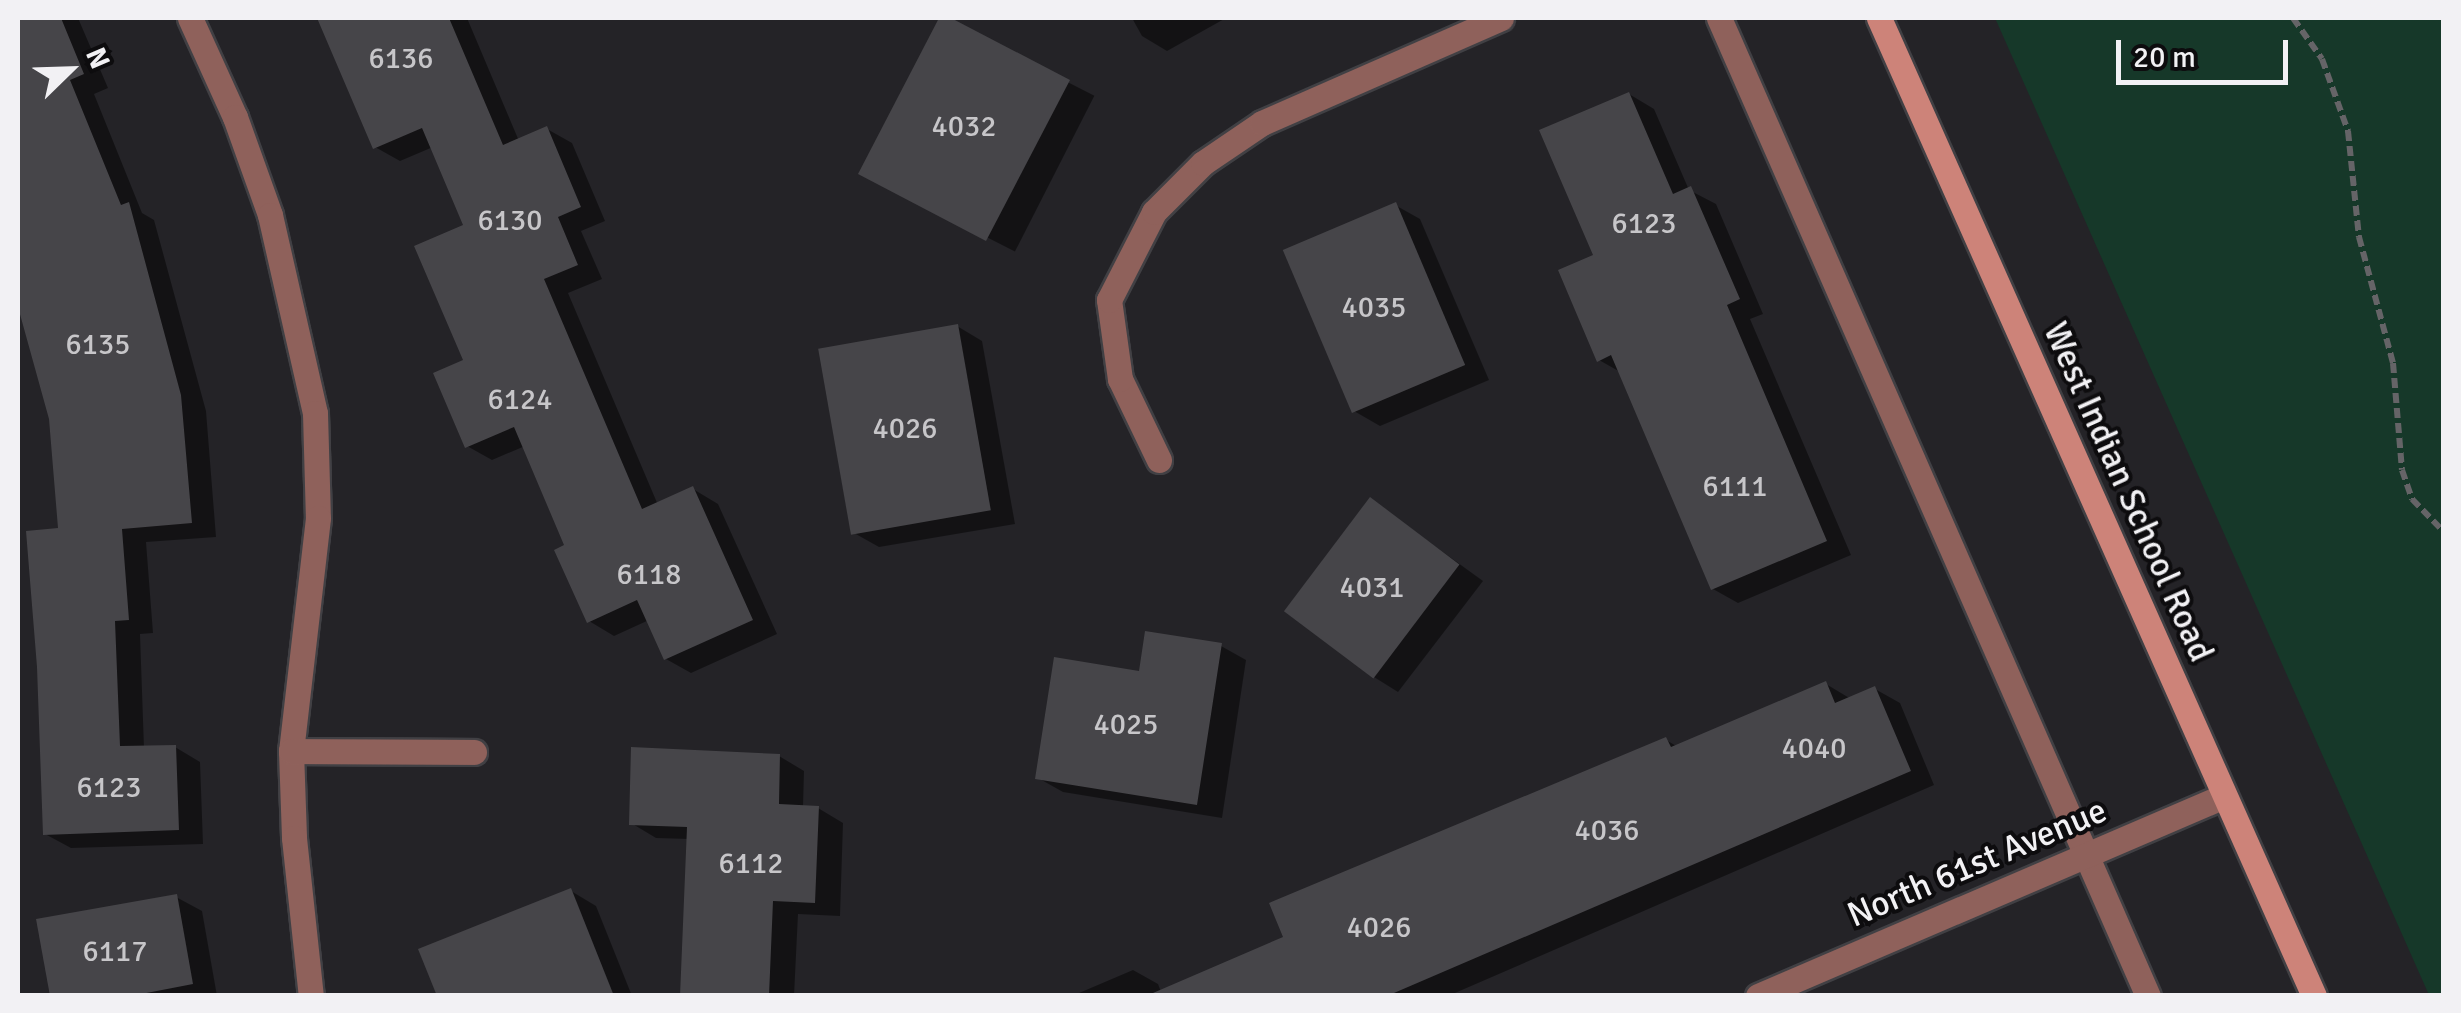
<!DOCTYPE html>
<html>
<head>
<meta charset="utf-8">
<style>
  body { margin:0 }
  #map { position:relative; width:2461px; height:1013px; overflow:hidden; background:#242327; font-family:Signika,sans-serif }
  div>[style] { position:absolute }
  .green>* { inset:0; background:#163829 }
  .shadow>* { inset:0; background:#0007; transform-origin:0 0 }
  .building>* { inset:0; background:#464549; transform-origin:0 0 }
  .path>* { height:6px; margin-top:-3px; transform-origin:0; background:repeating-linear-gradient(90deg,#656467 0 10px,transparent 0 15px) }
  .roads { filter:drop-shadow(2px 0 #414044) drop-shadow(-2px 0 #414044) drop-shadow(0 2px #414044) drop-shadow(0 -2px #414044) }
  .minor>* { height:25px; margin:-12.5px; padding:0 12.5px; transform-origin:12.5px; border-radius:12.5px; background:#8f615b }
  .secondary>* { height:25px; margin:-12.5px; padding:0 12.5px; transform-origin:12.5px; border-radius:12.5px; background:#cd8379 }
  span { translate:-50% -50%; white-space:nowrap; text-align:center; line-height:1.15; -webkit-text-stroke:8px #0d0c0e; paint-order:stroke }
  .number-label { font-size:30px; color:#c7c6c9 }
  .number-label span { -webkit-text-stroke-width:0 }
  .street-label { font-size:35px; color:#f2f1f4 }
  .frame { position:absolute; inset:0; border:20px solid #f2f1f4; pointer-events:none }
  .north { position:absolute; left:20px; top:20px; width:100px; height:100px; -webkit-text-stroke:8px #0d0c0e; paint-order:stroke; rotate:67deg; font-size:28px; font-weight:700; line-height:40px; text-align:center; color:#f2f1f4 }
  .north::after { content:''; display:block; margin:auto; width:35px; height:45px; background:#f2f1f4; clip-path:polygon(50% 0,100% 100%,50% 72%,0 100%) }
  .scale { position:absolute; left:2116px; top:40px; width:172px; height:45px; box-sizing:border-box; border:5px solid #f2f1f4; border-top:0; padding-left:12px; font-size:30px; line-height:35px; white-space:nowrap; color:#f2f1f4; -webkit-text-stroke:8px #0d0c0e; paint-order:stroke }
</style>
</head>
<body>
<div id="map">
  <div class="green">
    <div style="clip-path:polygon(1995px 18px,2443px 18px,2443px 995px,2429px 995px)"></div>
  </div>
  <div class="shadow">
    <div style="clip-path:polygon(18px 18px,78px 18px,108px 88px,94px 94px,142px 213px,154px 220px,206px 411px,216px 537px,146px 542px,153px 633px,140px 634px,144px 748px,175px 747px,200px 762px,203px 844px,71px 848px,45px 834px,61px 530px,52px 419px,18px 298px)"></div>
    <div style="clip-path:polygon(319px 18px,467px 18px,519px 141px,547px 129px,572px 143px,605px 221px,581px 231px,602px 279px,568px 293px,658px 505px,693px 489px,718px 504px,777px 634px,691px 673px,666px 659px,649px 620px,614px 636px,589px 621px,567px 546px,525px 446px,492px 460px,467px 446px,467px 226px,433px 147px,400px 161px,375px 147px)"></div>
    <div style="left:942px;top:18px;width:171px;height:175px;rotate:27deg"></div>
    <div style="clip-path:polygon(1132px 18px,1226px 18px,1167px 51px,1142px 36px)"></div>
    <div style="clip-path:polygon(1629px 94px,1654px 109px,1689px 190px,1716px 204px,1763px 314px,1750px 319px,1851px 555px,1738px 603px,1713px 589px,1622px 373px,1599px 360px,1597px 257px)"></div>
    <div style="clip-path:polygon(1395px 205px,1420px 219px,1489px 380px,1380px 426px,1354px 411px)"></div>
    <div style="clip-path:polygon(957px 326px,982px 341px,1015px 524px,879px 547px,854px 533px)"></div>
    <div style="clip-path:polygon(1371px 500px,1483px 581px,1398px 692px,1374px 677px)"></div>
    <div style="clip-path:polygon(1221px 646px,1246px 660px,1222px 818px,1063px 792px,1038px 778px,1141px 674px)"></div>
    <div style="clip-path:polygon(1826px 684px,1851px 699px,1875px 689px,1900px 703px,1934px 785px,1448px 996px,1072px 996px,1133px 970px,1158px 984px,1161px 992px,1287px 938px,1666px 740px,1678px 747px)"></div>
    <div style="clip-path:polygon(779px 756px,804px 771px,803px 807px,818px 808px,843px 823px,840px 916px,798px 914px,794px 996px,682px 996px,689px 839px,656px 838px,631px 823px)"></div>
    <div style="clip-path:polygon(571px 891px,596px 906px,632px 996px,439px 996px)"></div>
    <div style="clip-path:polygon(176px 897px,202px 911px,217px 996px,52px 996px)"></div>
  </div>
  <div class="building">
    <div style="clip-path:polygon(18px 18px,61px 18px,84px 74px,70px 80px,121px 205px,129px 202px,181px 395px,192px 523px,122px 529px,129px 620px,115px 621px,120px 746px,176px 745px,179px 830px,43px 835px,37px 667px,26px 531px,58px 528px,49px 419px,18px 307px)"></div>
    <div style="clip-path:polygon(317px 18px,449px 18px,503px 145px,547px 126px,581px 207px,558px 217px,578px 265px,544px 279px,642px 509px,693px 486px,753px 620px,664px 660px,637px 600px,587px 623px,554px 550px,564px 545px,514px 427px,465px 448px,433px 373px,463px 360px,414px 246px,463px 225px,422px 128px,373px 149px)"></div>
    <div style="clip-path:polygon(939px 18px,951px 18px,1070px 80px,986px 241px,858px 174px)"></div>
    <div style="clip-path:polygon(1629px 92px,1673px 194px,1691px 186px,1740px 299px,1727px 305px,1827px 541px,1711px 590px,1611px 355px,1597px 362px,1558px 270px,1593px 255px,1539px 130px)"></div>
    <div style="left:1396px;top:202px;width:177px;height:123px;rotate:67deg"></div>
    <div style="left:958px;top:324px;width:189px;height:142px;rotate:80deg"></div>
    <div style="left:1370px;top:497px;width:112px;height:143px;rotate:37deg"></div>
    <div style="clip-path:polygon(1145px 631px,1222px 643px,1197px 805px,1035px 779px,1054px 657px,1139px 671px)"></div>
    <div style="clip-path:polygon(1826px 681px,1835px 703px,1875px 686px,1911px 771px,1387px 996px,1146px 996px,1283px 937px,1269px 903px,1666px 737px,1671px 747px)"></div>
    <div style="clip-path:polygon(631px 747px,780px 754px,779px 804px,819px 806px,815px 903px,773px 901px,769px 996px,680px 996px,687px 827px,629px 825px)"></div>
    <div style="clip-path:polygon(571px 888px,614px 996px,437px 996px,418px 949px)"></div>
    <div style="clip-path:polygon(177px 894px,193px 984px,131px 996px,50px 996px,36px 919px)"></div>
  </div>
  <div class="path">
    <div style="left:2293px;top:18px;width:50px;rotate:54.7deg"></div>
    <div style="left:2322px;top:59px;width:77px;rotate:70.1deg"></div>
    <div style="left:2348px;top:131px;width:107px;rotate:84.1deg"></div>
    <div style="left:2359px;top:237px;width:131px;rotate:74.9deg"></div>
    <div style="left:2393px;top:363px;width:107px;rotate:85.2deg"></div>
    <div style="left:2402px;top:470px;width:31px;rotate:71deg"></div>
    <div style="left:2412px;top:499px;width:46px;rotate:45.9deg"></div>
  </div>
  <div class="roads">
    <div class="minor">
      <div style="left:190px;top:18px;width:109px;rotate:65.6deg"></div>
      <div style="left:235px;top:117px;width:104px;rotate:70.3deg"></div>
      <div style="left:270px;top:215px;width:203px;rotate:77.2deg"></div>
      <div style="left:315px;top:413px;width:105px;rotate:88.4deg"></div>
      <div style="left:318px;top:518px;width:235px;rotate:96.6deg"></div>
      <div style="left:291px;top:751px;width:87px;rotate:88deg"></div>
      <div style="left:294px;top:838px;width:159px;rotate:83.9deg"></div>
      <div style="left:1719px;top:18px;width:1068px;rotate:66.32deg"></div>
      <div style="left:1159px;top:460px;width:90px;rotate:-115.7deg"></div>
      <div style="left:1120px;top:379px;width:80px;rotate:-97.9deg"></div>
      <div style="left:1109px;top:300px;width:99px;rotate:-62.9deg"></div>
      <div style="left:1154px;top:212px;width:69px;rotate:-45deg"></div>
      <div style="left:1203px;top:163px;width:71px;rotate:-34.1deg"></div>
      <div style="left:1262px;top:123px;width:261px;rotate:-23.7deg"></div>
      <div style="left:291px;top:751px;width:183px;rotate:0.3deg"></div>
      <div style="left:1758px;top:996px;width:507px;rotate:-23.23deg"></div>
    </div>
    <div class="secondary">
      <div style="left:1879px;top:18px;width:1070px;rotate:66.02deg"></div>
    </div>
  </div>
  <div class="number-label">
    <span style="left:401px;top:59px">6136</span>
    <span style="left:964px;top:127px">4032</span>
    <span style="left:510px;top:221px">6130</span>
    <span style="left:1644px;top:224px">6123</span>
    <span style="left:1374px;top:308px">4035</span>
    <span style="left:98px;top:345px">6135</span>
    <span style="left:520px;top:400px">6124</span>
    <span style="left:905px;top:429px">4026</span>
    <span style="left:1735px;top:487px">6111</span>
    <span style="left:649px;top:575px">6118</span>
    <span style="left:1372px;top:588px">4031</span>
    <span style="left:1126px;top:725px">4025</span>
    <span style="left:1814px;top:749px">4040</span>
    <span style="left:109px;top:788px">6123</span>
    <span style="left:1607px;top:831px">4036</span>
    <span style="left:751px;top:864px">6112</span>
    <span style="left:1379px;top:928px">4026</span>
    <span style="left:115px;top:952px">6117</span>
  </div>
  <div class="street-label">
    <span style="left:2128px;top:492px;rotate:66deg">West Indian School Road</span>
    <span style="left:1977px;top:863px;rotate:-23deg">North 61st Avenue</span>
  </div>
  <div class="frame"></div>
  <div class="north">N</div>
  <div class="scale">20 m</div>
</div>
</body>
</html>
